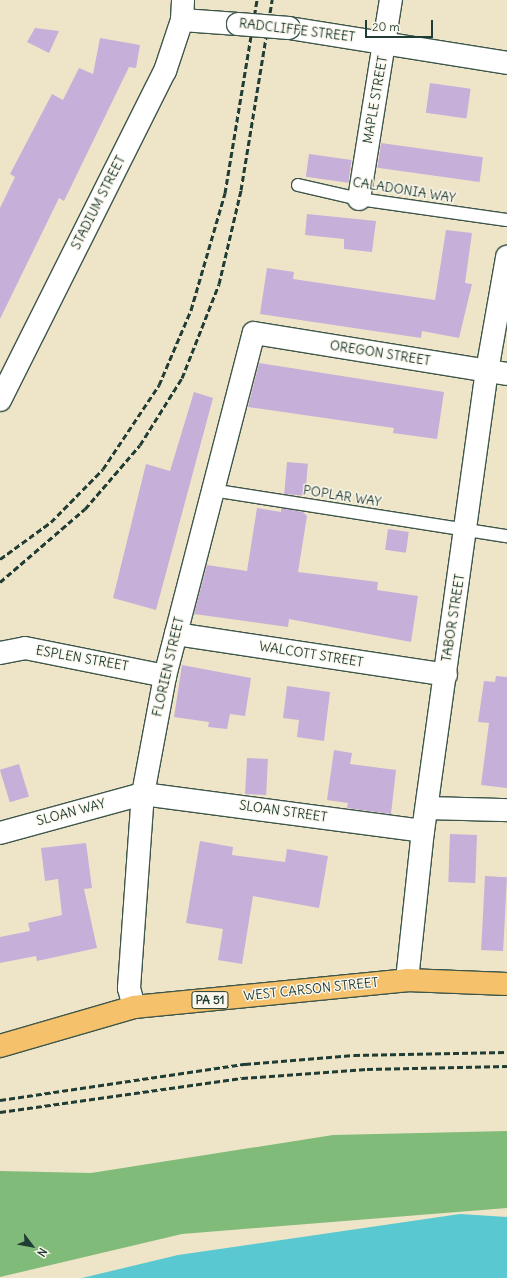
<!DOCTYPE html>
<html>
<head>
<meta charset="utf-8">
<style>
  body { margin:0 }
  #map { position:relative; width:507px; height:1278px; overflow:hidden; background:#eee5c8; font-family:Delius,sans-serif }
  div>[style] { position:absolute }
  .forest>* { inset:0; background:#81bb79 }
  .water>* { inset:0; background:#5ac8d0 }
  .building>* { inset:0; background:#c6afd9; transform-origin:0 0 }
  .roads { filter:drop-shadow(1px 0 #3e564a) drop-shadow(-1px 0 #3e564a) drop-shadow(0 1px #3e564a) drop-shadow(0 -1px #3e564a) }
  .service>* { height:12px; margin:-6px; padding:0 6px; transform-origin:6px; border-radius:6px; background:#fff }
  .minor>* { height:22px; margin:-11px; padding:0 11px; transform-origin:11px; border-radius:11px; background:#fff }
  .primary>* { height:22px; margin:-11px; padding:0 11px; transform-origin:11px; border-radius:11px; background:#f5c16b }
  .rail>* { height:3px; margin-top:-1.5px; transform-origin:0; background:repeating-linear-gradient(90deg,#1f3d34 0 6px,transparent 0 9px) }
  .bridges { filter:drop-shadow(1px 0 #3e564a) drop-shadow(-1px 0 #3e564a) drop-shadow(0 1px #3e564a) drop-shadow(0 -1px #3e564a) }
  .minor-bridge>* { height:22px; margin:-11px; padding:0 11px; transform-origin:11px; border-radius:11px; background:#fff }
  span { translate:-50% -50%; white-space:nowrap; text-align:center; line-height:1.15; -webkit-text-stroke:3px #fbf7ec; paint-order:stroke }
  .shield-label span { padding:1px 3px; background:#fbf7ec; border:1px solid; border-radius:3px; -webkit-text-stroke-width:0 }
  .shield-label { font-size:12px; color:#1f3d34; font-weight:700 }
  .street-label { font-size:13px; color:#1f3d34 }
  .north { position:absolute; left:12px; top:1226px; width:40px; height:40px; -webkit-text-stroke:3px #fbf7ec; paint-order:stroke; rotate:122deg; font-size:11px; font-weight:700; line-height:16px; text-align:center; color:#1f3d34 }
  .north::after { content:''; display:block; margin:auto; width:14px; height:18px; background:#1f3d34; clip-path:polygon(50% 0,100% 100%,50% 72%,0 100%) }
  .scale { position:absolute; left:365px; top:20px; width:68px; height:18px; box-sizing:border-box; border:2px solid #1f3d34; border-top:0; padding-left:5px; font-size:12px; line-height:14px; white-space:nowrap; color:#1f3d34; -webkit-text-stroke:3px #fbf7ec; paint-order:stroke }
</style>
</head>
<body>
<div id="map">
  <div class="forest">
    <div style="clip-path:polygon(507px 1131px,507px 1208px,182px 1234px,0 1277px,0 1171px,91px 1173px,333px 1135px)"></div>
  </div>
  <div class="water">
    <div style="clip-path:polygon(460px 1214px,507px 1217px,507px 1278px,82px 1278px,178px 1255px)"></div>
  </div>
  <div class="building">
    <div style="clip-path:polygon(35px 28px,59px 31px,49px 53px,27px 42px)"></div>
    <div style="clip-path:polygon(100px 38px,140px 45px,136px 68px,129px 67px,64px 201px,59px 198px,0 319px,0 208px,15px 177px,10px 174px,52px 94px,63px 100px,79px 68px,93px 74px)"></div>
    <div style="left:430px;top:83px;width:41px;height:30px;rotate:8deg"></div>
    <div style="left:381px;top:143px;width:103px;height:25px;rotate:8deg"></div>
    <div style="left:309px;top:154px;width:43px;height:23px;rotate:8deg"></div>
    <div style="clip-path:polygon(307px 214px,376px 221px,372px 252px,344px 249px,344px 239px,305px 235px)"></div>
    <div style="clip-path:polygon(446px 230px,472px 233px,465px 283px,472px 284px,459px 338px,422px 331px,421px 338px,260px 314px,267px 268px,294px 272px,293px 279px,435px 300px)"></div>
    <div style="clip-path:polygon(259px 363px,444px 392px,437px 439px,393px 433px,394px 428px,248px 407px)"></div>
    <div style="clip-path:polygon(194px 392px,213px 398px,156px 610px,113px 598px,146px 464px,170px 471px)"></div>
    <div style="left:287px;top:462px;width:21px;height:32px;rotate:5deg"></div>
    <div style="clip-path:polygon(257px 508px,281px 512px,281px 508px,303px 512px,307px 516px,298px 572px,378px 582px,377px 590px,418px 596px,411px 642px,289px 619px,288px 627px,194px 614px,207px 565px,247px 571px)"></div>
    <div style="left:388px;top:529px;width:21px;height:21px;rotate:8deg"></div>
    <div style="clip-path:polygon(182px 665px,251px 678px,245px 716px,230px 714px,227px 729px,208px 727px,209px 722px,174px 717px)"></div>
    <div style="clip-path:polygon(496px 676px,507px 677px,507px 788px,481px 785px,489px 723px,478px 722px,484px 681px,495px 682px)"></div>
    <div style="clip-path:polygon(287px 686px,330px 692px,324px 741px,297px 737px,299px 720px,283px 718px)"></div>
    <div style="clip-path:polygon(334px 750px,352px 753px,350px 764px,396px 770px,391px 814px,347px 808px,348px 803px,327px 800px)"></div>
    <div style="left:247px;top:758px;width:21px;height:36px;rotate:3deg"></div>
    <div style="left:19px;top:764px;width:34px;height:20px;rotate:73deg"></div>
    <div style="left:450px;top:834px;width:27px;height:48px;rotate:2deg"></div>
    <div style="clip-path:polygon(200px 841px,233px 847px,232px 855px,285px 862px,287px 849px,328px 856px,319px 908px,253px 896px,242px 964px,218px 960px,223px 929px,186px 923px)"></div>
    <div style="clip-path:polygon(86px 843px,92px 888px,84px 889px,97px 948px,37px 961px,36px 956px,0 963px,0 937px,30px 931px,28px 923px,62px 915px,58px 879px,45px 881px,41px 848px)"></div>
    <div style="left:485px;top:876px;width:22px;height:74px;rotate:3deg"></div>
  </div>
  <div class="roads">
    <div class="service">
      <div style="left:298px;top:185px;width:63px;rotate:12.9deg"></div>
      <div style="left:359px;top:199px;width:149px;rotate:8.1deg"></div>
      <div style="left:212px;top:490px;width:299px;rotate:8.9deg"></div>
    </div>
    <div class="minor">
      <div style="left:182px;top:20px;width:56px;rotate:4.1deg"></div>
      <div style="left:289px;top:28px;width:221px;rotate:9.1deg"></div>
      <div style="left:359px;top:199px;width:202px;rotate:-80.9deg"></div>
      <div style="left:0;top:400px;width:368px;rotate:-63.4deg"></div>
      <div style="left:165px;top:71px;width:54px;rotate:-71.6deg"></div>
      <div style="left:182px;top:20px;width:20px;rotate:-87deg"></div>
      <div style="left:176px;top:634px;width:273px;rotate:8.6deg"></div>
      <div style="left:0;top:653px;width:25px;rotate:-11deg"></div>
      <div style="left:25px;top:648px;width:143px;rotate:11.3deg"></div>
      <div style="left:428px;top:808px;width:79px;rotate:1.5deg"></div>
      <div style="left:0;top:833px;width:148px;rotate:-15.3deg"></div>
      <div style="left:143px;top:794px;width:282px;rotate:7.5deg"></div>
      <div style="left:407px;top:980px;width:150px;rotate:-83.9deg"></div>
      <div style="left:423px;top:831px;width:464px;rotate:-82.1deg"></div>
      <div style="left:487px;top:371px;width:116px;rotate:-80deg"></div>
      <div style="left:134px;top:1007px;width:20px;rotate:-105deg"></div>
      <div style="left:129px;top:988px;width:195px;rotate:-85.9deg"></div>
      <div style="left:143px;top:794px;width:120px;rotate:-79.4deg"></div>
      <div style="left:165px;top:676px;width:354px;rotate:-75.5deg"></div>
      <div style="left:254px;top:333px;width:256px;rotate:9.2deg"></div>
    </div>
    <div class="primary">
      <div style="left:0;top:1046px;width:140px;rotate:-16.2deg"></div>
      <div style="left:134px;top:1007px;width:274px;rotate:-5.6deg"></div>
      <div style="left:407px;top:980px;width:100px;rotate:2.3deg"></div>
    </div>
  </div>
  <div class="rail">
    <div style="left:0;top:559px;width:63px;rotate:-36deg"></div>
    <div style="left:51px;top:522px;width:74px;rotate:-45.5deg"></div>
    <div style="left:103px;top:469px;width:101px;rotate:-56.3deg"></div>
    <div style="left:159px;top:385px;width:82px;rotate:-66.9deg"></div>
    <div style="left:191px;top:310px;width:122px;rotate:-73.8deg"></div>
    <div style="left:225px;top:193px;width:196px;rotate:-80.6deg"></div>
    <div style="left:0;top:582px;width:112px;rotate:-40.7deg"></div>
    <div style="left:85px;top:509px;width:84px;rotate:-49.3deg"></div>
    <div style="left:140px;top:445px;width:79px;rotate:-57.9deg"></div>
    <div style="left:182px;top:378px;width:101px;rotate:-68.5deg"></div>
    <div style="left:219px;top:284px;width:97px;rotate:-76.8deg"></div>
    <div style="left:241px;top:190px;width:193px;rotate:-80.7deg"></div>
    <div style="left:0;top:1100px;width:248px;rotate:-8.4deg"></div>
    <div style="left:245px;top:1064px;width:109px;rotate:-4.7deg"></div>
    <div style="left:354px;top:1055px;width:153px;rotate:-1.1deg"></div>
    <div style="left:0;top:1112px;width:244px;rotate:-8deg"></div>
    <div style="left:242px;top:1078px;width:125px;rotate:-4.1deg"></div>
    <div style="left:367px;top:1069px;width:140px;rotate:-1.2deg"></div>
  </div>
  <div class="bridges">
    <div class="minor-bridge">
      <div style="left:238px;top:24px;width:51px;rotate:4.5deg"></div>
    </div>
  </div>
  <div class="shield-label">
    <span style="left:210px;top:1000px">PA 51</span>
  </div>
  <div class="street-label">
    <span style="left:297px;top:31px;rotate:7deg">RADCLIFFE STREET</span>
    <span style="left:376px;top:100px;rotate:-80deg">MAPLE STREET</span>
    <span style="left:404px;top:191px;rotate:9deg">CALADONIA WAY</span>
    <span style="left:99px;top:203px;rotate:-63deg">STADIUM STREET</span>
    <span style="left:380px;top:354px;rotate:9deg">OREGON STREET</span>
    <span style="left:342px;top:497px;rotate:9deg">POPLAR WAY</span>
    <span style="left:454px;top:618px;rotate:-81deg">TABOR STREET</span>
    <span style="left:311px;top:655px;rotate:9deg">WALCOTT STREET</span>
    <span style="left:82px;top:659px;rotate:10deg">ESPLEN STREET</span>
    <span style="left:169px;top:667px;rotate:-77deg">FLORIEN STREET</span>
    <span style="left:283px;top:812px;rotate:8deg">SLOAN STREET</span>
    <span style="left:71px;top:813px;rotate:-15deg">SLOAN WAY</span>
    <span style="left:311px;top:990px;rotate:-6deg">WEST CARSON STREET</span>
  </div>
  <div class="north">N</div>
  <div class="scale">20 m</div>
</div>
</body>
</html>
